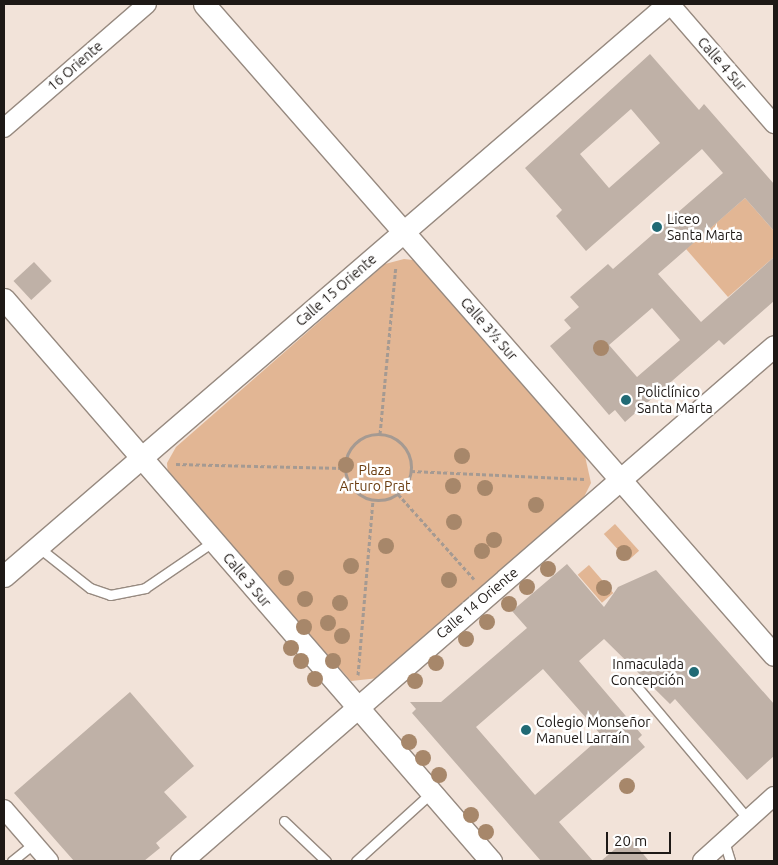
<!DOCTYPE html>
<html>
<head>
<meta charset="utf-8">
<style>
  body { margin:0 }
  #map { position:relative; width:778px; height:865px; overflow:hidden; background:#f2e3d9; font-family:Ubuntu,sans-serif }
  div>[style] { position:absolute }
  .green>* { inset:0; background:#e2b694; transform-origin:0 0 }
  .building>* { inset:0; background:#bfb1a7; transform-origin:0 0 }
  .path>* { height:3px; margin-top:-1.5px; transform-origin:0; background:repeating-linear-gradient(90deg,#a59a92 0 4px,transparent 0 6.5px) }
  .path>.ring { margin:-1.5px; padding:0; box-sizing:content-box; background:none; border:3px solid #a59a92; border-radius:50% }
  .roads { filter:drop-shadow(1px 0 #978a80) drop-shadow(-1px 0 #978a80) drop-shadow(0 1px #978a80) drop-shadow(0 -1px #978a80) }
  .service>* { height:9px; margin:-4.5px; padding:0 4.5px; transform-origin:4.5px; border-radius:4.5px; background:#fff }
  .minor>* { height:18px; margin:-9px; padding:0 9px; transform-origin:9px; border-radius:9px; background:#fff }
  .tertiary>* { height:21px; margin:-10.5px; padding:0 10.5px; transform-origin:10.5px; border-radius:10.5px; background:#fff }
  .trees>* { width:16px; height:16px; margin:-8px; border-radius:50%; background:#a7876a }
  .dots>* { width:14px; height:14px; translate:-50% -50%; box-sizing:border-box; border:2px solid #fff; border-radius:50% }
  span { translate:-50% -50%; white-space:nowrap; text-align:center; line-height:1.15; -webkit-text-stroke:5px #fff; paint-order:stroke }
  .street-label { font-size:14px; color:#1e1916 }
  .poi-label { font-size:14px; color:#1e1916 }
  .left { translate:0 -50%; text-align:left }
  .right { translate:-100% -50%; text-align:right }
  .park-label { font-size:14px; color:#6a3c0f }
  .frame { position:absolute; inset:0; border:5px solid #1e1916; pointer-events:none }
  .scale { position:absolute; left:606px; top:832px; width:65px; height:22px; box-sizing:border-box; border:2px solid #1e1916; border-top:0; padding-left:6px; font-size:15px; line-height:18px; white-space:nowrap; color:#1e1916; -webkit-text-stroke:4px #fff; paint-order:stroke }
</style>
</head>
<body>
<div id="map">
  <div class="green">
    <div style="clip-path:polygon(745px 198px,774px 231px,774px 257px,728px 297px,686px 249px)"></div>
    <div style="clip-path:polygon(404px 259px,413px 260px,585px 456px,591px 483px,583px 499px,379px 678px,351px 681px,168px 476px,167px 463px,176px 447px,385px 264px)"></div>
    <div style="left:615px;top:524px;width:36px;height:15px;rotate:48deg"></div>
    <div style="left:589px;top:565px;width:37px;height:15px;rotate:49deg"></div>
  </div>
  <div class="building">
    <div style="clip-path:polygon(evenodd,650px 54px,699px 110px,704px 104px,774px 184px,774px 231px,745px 198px,658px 274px,701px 322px,774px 257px,774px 301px,724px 345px,719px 340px,625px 422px,615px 410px,609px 415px,550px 346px,571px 328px,564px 320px,579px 307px,570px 297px,608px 264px,613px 269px,723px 173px,702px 149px,586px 251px,556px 216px,562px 210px,525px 168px,650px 54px,631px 109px,660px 143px,609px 188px,580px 154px,631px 109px,650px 54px,652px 308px,680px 340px,637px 377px,609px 345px,652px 308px)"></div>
    <div style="left:34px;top:262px;width:26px;height:28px;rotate:47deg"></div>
    <div style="clip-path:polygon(evenodd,567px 564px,604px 607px,618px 587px,656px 570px,774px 704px,774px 756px,747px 780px,675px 699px,670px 704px,604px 639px,579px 661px,642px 735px,638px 739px,645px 747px,559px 822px,593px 861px,541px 861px,412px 713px,416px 709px,410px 702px,441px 702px,527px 628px,512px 611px,567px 564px,543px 669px,602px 736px,535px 795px,476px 727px,543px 669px)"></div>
    <div style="clip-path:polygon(130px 692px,194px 766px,164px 792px,187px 817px,156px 843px,160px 848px,144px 861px,74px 861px,14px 793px)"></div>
    <div style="clip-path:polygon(629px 837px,649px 861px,601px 861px)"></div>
  </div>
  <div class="path">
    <div class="ring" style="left:345px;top:434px;width:63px;height:63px"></div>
    <div style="left:380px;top:434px;width:169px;rotate:-84.6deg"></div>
    <div style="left:176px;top:464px;width:168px;rotate:1.4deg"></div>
    <div style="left:411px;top:471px;width:174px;rotate:2.6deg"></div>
    <div style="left:398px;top:494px;width:114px;rotate:48.2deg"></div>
    <div style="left:358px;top:675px;width:176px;rotate:-85.1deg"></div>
  </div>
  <div class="roads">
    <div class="service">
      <div style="left:38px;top:547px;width:66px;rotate:38.3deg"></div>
      <div style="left:90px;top:588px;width:21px;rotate:19deg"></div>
      <div style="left:110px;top:595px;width:36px;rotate:-11deg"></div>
      <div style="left:145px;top:588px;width:83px;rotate:-34.3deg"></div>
      <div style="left:633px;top:682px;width:179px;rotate:50deg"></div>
      <div style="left:284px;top:821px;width:58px;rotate:43.6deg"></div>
      <div style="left:724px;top:841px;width:21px;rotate:73deg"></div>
      <div style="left:12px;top:861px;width:28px;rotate:-39deg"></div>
      <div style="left:356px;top:861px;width:101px;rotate:-42.2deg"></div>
    </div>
    <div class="minor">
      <div style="left:670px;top:4px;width:159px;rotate:49.1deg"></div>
      <div style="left:4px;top:128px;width:189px;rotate:-40.9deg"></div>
      <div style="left:4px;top:809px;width:69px;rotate:49.1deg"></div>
      <div style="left:702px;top:861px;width:97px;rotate:-42.1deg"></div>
    </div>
    <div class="tertiary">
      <div style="left:204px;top:4px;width:865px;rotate:48.8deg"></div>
      <div style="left:4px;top:299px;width:744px;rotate:49.09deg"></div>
      <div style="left:4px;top:576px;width:876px;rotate:-40.74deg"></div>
      <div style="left:181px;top:861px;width:785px;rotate:-40.97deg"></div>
    </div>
  </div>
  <div class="trees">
    <div style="left:601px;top:348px"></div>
    <div style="left:462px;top:456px"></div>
    <div style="left:346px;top:465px"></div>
    <div style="left:453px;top:486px"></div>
    <div style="left:485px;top:488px"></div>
    <div style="left:536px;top:505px"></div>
    <div style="left:454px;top:522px"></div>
    <div style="left:494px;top:540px"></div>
    <div style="left:386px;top:546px"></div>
    <div style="left:482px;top:551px"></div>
    <div style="left:624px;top:553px"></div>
    <div style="left:351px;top:566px"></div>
    <div style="left:548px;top:569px"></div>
    <div style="left:286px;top:578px"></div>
    <div style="left:449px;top:580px"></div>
    <div style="left:527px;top:587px"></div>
    <div style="left:604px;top:588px"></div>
    <div style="left:305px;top:599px"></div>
    <div style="left:340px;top:603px"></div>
    <div style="left:509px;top:604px"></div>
    <div style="left:487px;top:622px"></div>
    <div style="left:328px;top:623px"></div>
    <div style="left:304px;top:627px"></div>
    <div style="left:342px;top:636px"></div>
    <div style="left:466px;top:639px"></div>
    <div style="left:291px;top:648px"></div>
    <div style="left:301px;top:661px"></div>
    <div style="left:333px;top:661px"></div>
    <div style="left:436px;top:663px"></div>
    <div style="left:315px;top:679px"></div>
    <div style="left:415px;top:681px"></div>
    <div style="left:409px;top:742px"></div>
    <div style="left:423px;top:758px"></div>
    <div style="left:439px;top:775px"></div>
    <div style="left:627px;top:786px"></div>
    <div style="left:471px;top:815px"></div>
    <div style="left:486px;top:832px"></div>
  </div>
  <div class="dots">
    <div style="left:657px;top:227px;background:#206a75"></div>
    <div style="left:626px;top:400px;background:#206a75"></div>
    <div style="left:694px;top:672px;background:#206a75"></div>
    <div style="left:526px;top:730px;background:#206a75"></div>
  </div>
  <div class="street-label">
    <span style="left:722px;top:64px;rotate:49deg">Calle 4 Sur</span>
    <span style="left:75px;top:66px;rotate:-41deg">16 Oriente</span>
    <span style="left:336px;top:290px;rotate:-41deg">Calle 15 Oriente</span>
    <span style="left:489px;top:329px;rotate:49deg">Calle 3½ Sur</span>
    <span style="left:247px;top:580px;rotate:50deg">Calle 3 Sur</span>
    <span style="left:477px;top:603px;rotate:-40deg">Calle 14 Oriente</span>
  </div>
  <div class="poi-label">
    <span class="left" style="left:667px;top:227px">Liceo<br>Santa Marta</span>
    <span class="left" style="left:637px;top:400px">Policlínico<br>Santa Marta</span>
    <span class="right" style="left:684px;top:672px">Inmaculada<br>Concepción</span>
    <span class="left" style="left:536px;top:730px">Colegio Monseñor<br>Manuel Larraín</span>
  </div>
  <div class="park-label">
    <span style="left:375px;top:478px">Plaza<br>Arturo Prat</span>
  </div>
  <div class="frame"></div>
  <div class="scale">20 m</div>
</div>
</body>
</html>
